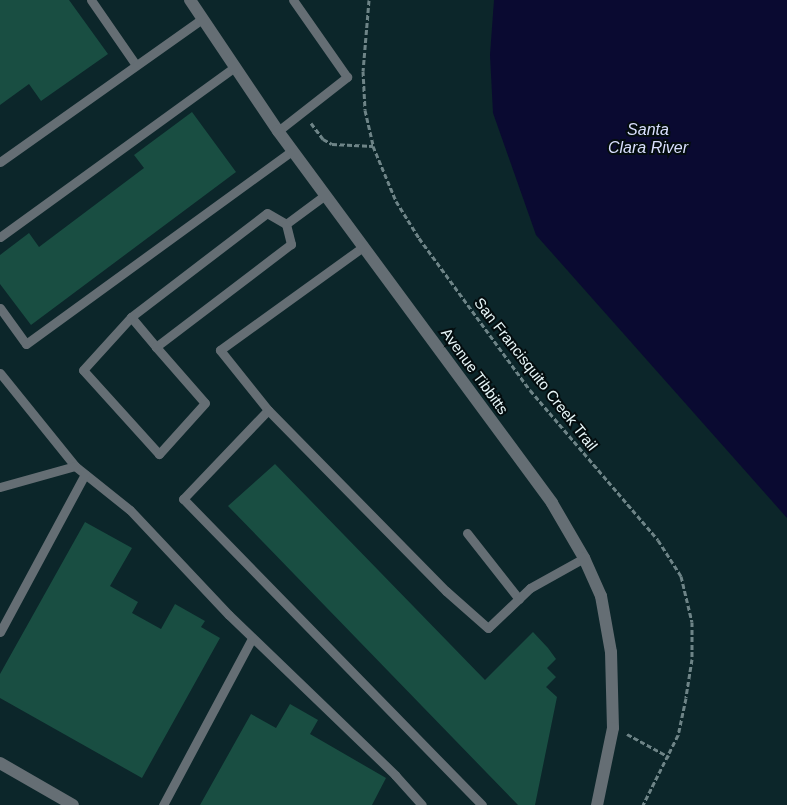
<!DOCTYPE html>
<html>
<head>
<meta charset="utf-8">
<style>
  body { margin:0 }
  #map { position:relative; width:787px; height:805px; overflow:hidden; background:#0c262a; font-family:Helvetica,sans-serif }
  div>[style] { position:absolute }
  .water>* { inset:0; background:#0a0a31 }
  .building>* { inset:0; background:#194e42 }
  .path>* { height:3px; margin-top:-1.5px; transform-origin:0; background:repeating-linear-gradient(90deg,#6e8487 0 5px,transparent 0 7.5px) }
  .lane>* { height:9px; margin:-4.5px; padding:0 4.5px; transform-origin:4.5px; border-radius:4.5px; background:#656e74 }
  .street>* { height:12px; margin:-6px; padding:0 6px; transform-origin:6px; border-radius:6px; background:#656e74 }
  span { translate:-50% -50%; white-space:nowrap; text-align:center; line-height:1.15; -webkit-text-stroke:4px #040d0f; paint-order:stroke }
  .street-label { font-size:15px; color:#e8f7f9 }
  .water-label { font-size:16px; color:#d9dffe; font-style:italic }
</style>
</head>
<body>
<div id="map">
  <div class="water">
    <div style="clip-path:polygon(494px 0,787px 0,787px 518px,536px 235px,493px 113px,490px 55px)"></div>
  </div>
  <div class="building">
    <div style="clip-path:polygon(0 0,69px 0,108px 54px,41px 101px,29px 84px,0 105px)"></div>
    <div style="clip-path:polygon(192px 112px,236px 172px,31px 325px,0 284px,0 255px,29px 233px,39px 247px,144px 168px,134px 155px)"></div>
    <div style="clip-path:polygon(275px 464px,485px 680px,533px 632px,548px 648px,556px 659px,547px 668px,556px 677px,546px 687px,557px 697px,535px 805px,518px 805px,228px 506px)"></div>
    <div style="clip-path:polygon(85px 522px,132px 548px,110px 586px,138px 602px,132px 613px,161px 629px,175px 604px,205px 621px,201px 627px,220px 638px,142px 778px,0 698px,0 674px)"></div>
    <div style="clip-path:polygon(290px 704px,318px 720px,310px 734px,386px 778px,372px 805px,200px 805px,251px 714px,276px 728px)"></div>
  </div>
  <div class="path">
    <div style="left:369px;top:0;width:71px;rotate:94.8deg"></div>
    <div style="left:363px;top:71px;width:39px;rotate:87deg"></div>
    <div style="left:365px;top:110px;width:37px;rotate:77deg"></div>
    <div style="left:373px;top:146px;width:60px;rotate:67.3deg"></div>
    <div style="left:396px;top:201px;width:44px;rotate:58.1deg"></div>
    <div style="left:419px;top:238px;width:188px;rotate:53.9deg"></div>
    <div style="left:530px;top:390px;width:197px;rotate:49.5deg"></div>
    <div style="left:658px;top:540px;width:43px;rotate:57.4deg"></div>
    <div style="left:681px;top:576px;width:47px;rotate:76.6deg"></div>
    <div style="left:692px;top:622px;width:37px;rotate:90deg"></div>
    <div style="left:692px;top:659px;width:39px;rotate:99deg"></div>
    <div style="left:686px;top:698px;width:38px;rotate:102deg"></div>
    <div style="left:678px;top:735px;width:78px;rotate:116.6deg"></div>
    <div style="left:311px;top:123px;width:20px;rotate:53deg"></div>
    <div style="left:323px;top:139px;width:10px;rotate:29deg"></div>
    <div style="left:332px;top:144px;width:41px;rotate:2.8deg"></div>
    <div style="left:627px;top:734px;width:48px;rotate:28.7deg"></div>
  </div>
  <div class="lane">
    <div style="left:91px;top:0;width:79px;rotate:55.3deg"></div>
    <div style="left:278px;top:131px;width:88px;rotate:-38deg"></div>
    <div style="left:347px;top:77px;width:94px;rotate:-125deg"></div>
    <div style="left:0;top:162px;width:247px;rotate:-35.3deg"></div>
    <div style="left:286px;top:224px;width:49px;rotate:-36.6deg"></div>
    <div style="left:0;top:237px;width:290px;rotate:-35.9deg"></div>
    <div style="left:0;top:308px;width:44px;rotate:54.2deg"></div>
    <div style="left:26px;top:344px;width:330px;rotate:-36deg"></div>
    <div style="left:131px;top:317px;width:39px;rotate:50deg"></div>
    <div style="left:156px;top:347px;width:74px;rotate:48.8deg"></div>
    <div style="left:205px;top:403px;width:69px;rotate:132deg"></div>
    <div style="left:159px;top:454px;width:113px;rotate:-132.1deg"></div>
    <div style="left:83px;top:370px;width:72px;rotate:-47.8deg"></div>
    <div style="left:131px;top:317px;width:171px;rotate:-37.4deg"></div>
    <div style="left:267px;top:213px;width:22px;rotate:30deg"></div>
    <div style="left:286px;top:224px;width:21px;rotate:76deg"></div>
    <div style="left:291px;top:244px;width:170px;rotate:142.7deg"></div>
    <div style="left:0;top:373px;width:119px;rotate:51.1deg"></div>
    <div style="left:75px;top:466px;width:70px;rotate:38.7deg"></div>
    <div style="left:130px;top:510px;width:144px;rotate:46.7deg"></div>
    <div style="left:229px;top:615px;width:231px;rotate:43.9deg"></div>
    <div style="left:395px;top:775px;width:40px;rotate:48deg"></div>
    <div style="left:268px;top:410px;width:77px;rotate:-128.7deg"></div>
    <div style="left:220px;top:350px;width:176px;rotate:-35.8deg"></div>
    <div style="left:0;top:487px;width:78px;rotate:-15.6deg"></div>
    <div style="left:467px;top:533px;width:84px;rotate:51.8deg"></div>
    <div style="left:0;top:632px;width:179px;rotate:-61.7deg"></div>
    <div style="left:163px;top:805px;width:189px;rotate:-61.9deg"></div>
    <div style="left:482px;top:805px;width:428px;rotate:-134.3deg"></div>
    <div style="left:183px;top:499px;width:123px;rotate:-46.3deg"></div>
    <div style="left:268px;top:410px;width:254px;rotate:45.5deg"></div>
    <div style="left:446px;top:591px;width:56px;rotate:41.4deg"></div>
    <div style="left:488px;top:628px;width:58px;rotate:-43.6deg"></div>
    <div style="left:530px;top:588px;width:62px;rotate:-29.1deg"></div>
  </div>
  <div class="street">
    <div style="left:190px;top:0;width:158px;rotate:56.1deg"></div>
    <div style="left:278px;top:131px;width:462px;rotate:53.6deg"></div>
    <div style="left:552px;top:503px;width:64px;rotate:59.8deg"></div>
    <div style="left:584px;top:558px;width:42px;rotate:65.9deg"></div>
    <div style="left:601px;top:596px;width:57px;rotate:79.9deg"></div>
    <div style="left:611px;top:652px;width:76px;rotate:88.5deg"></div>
    <div style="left:613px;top:728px;width:79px;rotate:101.7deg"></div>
    <div style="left:0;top:763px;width:84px;rotate:29.9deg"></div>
  </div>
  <div class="street-label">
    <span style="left:475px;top:371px;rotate:54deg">Avenue Tibbitts</span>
    <span style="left:536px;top:374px;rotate:52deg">San Francisquito Creek Trail</span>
  </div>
  <div class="water-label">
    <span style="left:648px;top:139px">Santa<br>Clara River</span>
  </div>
</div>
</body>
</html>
